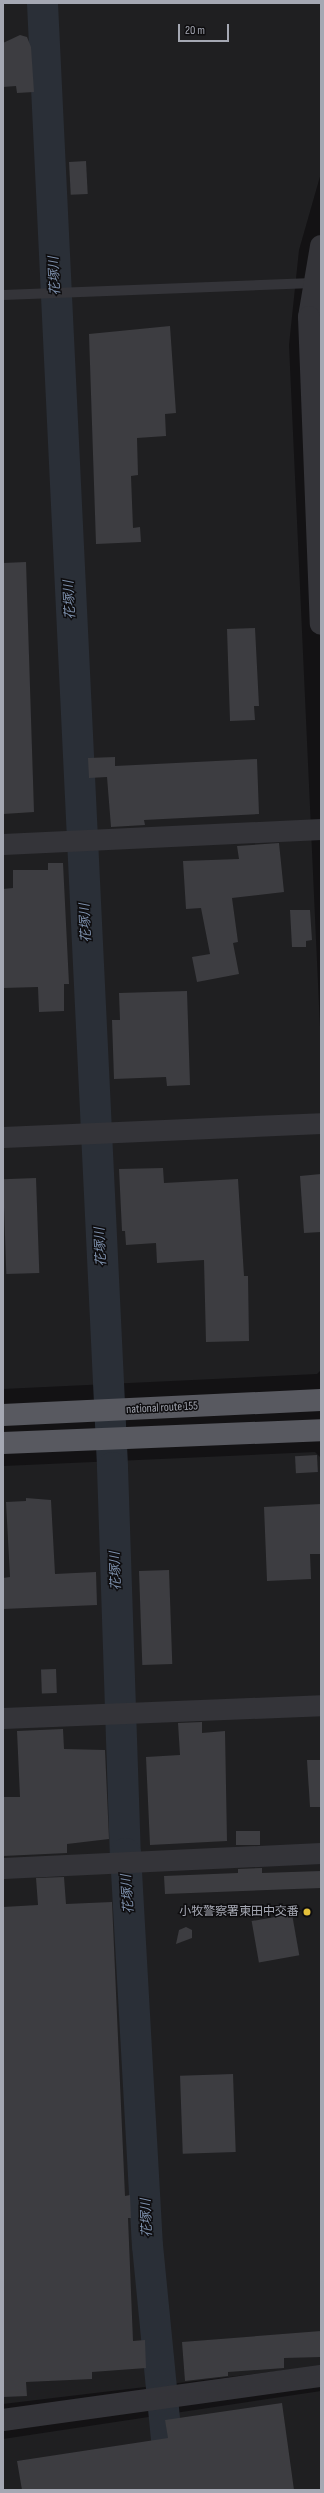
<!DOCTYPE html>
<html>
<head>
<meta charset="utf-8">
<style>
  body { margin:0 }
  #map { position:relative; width:324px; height:2493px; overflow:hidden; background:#131214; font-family:"Sofia Sans Condensed","Noto Sans JP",sans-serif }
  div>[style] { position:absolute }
  .built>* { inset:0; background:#1f1f21 }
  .river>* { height:31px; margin:-15.5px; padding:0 15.5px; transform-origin:15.5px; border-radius:15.5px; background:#2a2f37 }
  .building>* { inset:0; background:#3d3d41; transform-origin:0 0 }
  .service>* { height:10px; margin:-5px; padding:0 5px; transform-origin:5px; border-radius:5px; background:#343439 }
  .minor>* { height:21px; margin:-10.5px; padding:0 10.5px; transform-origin:10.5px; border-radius:10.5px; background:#343439 }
  .tertiary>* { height:22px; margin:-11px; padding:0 11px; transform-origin:11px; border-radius:11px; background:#343439 }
  .trunk>* { height:22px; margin:-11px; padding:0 11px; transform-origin:11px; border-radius:11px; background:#585960 }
  .dots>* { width:11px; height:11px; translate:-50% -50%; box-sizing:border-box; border:2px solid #0e0d0f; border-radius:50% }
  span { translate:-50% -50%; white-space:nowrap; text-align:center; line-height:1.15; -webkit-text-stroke:3px #0e0d0f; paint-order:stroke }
  .street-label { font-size:12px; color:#a5a8b3 }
  .poi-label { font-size:12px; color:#a5a8b3 }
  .right { translate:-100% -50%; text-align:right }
  .water-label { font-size:13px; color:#7e91ad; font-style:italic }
  .frame { position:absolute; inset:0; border:4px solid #a5a8b3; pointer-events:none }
  .scale { position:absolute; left:178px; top:24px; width:51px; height:18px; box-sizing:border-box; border:2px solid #a5a8b3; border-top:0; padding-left:5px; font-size:12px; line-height:14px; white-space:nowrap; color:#a5a8b3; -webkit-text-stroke:3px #0e0d0f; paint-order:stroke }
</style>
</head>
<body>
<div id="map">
  <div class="built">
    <div style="clip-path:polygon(3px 3px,321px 3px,321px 173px,299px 250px,289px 345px,321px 1049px,321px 1370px,317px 1374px,3px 1389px)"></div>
    <div style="clip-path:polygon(315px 1452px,321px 1458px,321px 2366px,3px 2404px,3px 1466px)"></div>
    <div style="clip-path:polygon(321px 2391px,321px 2490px,3px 2490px,3px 2439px)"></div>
  </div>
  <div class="river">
    <div style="left:42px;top:3px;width:1466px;rotate:87.26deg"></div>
    <div style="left:112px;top:1467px;width:386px;rotate:88.1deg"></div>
    <div style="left:125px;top:1853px;width:393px;rotate:86.8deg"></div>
    <div style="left:147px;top:2245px;width:246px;rotate:84.4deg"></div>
  </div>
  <div class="building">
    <div style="clip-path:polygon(20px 35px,27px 37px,31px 47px,34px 92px,17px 93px,16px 86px,3px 87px,3px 43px)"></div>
    <div style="left:86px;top:161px;width:33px;height:17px;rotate:87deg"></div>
    <div style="clip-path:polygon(170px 326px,176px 413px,165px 414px,166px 436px,137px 438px,138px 475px,131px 476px,133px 528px,140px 527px,141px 542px,96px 544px,89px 334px)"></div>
    <div style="clip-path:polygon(26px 562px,34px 812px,3px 814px,3px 563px)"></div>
    <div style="clip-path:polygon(255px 628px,259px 706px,254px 706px,255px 720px,230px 721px,227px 629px)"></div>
    <div style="clip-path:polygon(115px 757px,115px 766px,257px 759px,259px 814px,144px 820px,145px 825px,111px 827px,107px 777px,89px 778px,88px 758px)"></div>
    <div style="clip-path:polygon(279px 843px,284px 892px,232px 898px,238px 942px,233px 943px,239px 974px,197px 982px,192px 957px,210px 954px,201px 908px,186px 909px,183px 861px,239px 859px,237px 846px)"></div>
    <div style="clip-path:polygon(48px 863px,63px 863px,69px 984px,64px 984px,64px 1011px,39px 1012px,38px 987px,3px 988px,3px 889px,13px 888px,13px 870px,48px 870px)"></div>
    <div style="clip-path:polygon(290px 910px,310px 910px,312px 940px,306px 941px,306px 947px,292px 947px)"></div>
    <div style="clip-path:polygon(187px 991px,190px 1085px,167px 1086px,166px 1077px,114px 1079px,112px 1020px,120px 1020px,119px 993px)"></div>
    <div style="clip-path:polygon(163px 1168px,164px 1183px,238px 1179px,244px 1276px,248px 1276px,249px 1341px,206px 1342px,204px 1260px,157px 1263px,156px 1243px,126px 1245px,125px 1231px,122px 1231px,119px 1169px)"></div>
    <div style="clip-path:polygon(321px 1174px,321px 1232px,304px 1233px,300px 1176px)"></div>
    <div style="left:36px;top:1178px;width:95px;height:33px;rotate:88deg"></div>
    <div style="left:317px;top:1455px;width:17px;height:22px;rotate:87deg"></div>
    <div style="clip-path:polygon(26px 1498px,51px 1500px,55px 1574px,96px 1572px,97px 1605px,3px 1609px,3px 1578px,10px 1577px,6px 1502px,26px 1501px)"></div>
    <div style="clip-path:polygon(321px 1504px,321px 1554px,310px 1554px,311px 1579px,267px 1581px,264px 1507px)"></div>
    <div style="left:169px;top:1570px;width:94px;height:30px;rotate:88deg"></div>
    <div style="left:56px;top:1669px;width:24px;height:15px;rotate:88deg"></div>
    <div style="clip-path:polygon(202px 1722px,202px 1733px,225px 1731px,227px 1841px,150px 1845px,146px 1757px,180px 1755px,178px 1723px)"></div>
    <div style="clip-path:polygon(63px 1729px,64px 1749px,105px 1750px,109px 1839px,67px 1844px,67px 1853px,3px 1856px,3px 1797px,20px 1797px,17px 1731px)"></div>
    <div style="clip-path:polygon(307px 1760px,321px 1760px,321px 1807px,310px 1807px)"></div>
    <div style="left:236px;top:1831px;width:24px;height:14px"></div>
    <div style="clip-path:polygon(262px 1868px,262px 1873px,321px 1871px,321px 1888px,165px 1894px,164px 1876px,238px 1873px,238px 1869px)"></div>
    <div style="clip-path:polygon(64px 1877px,66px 1904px,112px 1902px,125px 2196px,130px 2195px,131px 2218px,128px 2218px,133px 2341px,145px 2340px,146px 2368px,92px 2372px,92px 2379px,26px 2382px,27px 2396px,3px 2397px,3px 1907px,38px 1905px,36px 1878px)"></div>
    <div style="left:292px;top:1914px;width:42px;height:41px;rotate:80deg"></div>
    <div style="clip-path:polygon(186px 1927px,192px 1930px,192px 1938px,176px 1944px,179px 1930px)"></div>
    <div style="left:233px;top:2074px;width:78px;height:53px;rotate:88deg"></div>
    <div style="clip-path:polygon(321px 2331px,321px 2357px,284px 2358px,284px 2368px,228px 2372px,228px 2376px,185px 2381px,182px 2342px)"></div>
    <div style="clip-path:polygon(282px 2403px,294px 2490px,22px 2490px,17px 2461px,168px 2438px,165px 2420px)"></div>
  </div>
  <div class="service">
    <div style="left:3px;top:295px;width:310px;rotate:-2.2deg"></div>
  </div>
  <div class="minor">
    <div style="left:3px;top:844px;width:318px;rotate:-2.7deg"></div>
    <div style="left:3px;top:1137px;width:318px;rotate:-2.5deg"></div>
    <div style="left:3px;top:1718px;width:318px;rotate:-2.3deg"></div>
    <div style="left:3px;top:1868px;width:318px;rotate:-2.7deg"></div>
  </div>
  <div class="tertiary">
    <div style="left:321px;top:246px;width:72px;rotate:99.6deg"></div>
    <div style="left:309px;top:317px;width:307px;rotate:87.8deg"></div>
    <div style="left:3px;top:2420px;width:321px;rotate:-7.9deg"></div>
  </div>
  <div class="trunk">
    <div style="left:3px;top:1415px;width:318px;rotate:-2.7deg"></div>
    <div style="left:3px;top:1443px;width:318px;rotate:-2.3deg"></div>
  </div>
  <div class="dots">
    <div style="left:307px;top:1912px;background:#e4c03a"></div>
  </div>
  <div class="street-label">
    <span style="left:162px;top:1408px;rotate:-3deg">national route 155</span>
  </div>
  <div class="poi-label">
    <span class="right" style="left:299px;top:1912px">小牧警察署東田中交番</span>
  </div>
  <div class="water-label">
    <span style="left:55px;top:276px;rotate:-93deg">花塚川</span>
    <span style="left:70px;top:600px;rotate:-93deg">花塚川</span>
    <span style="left:86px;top:923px;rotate:-93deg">花塚川</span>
    <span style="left:101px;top:1247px;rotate:-93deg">花塚川</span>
    <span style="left:116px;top:1571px;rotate:-92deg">花塚川</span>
    <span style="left:128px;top:1894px;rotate:-94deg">花塚川</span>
    <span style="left:147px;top:2218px;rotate:-92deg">花塚川</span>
  </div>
  <div class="frame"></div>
  <div class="scale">20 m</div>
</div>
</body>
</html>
